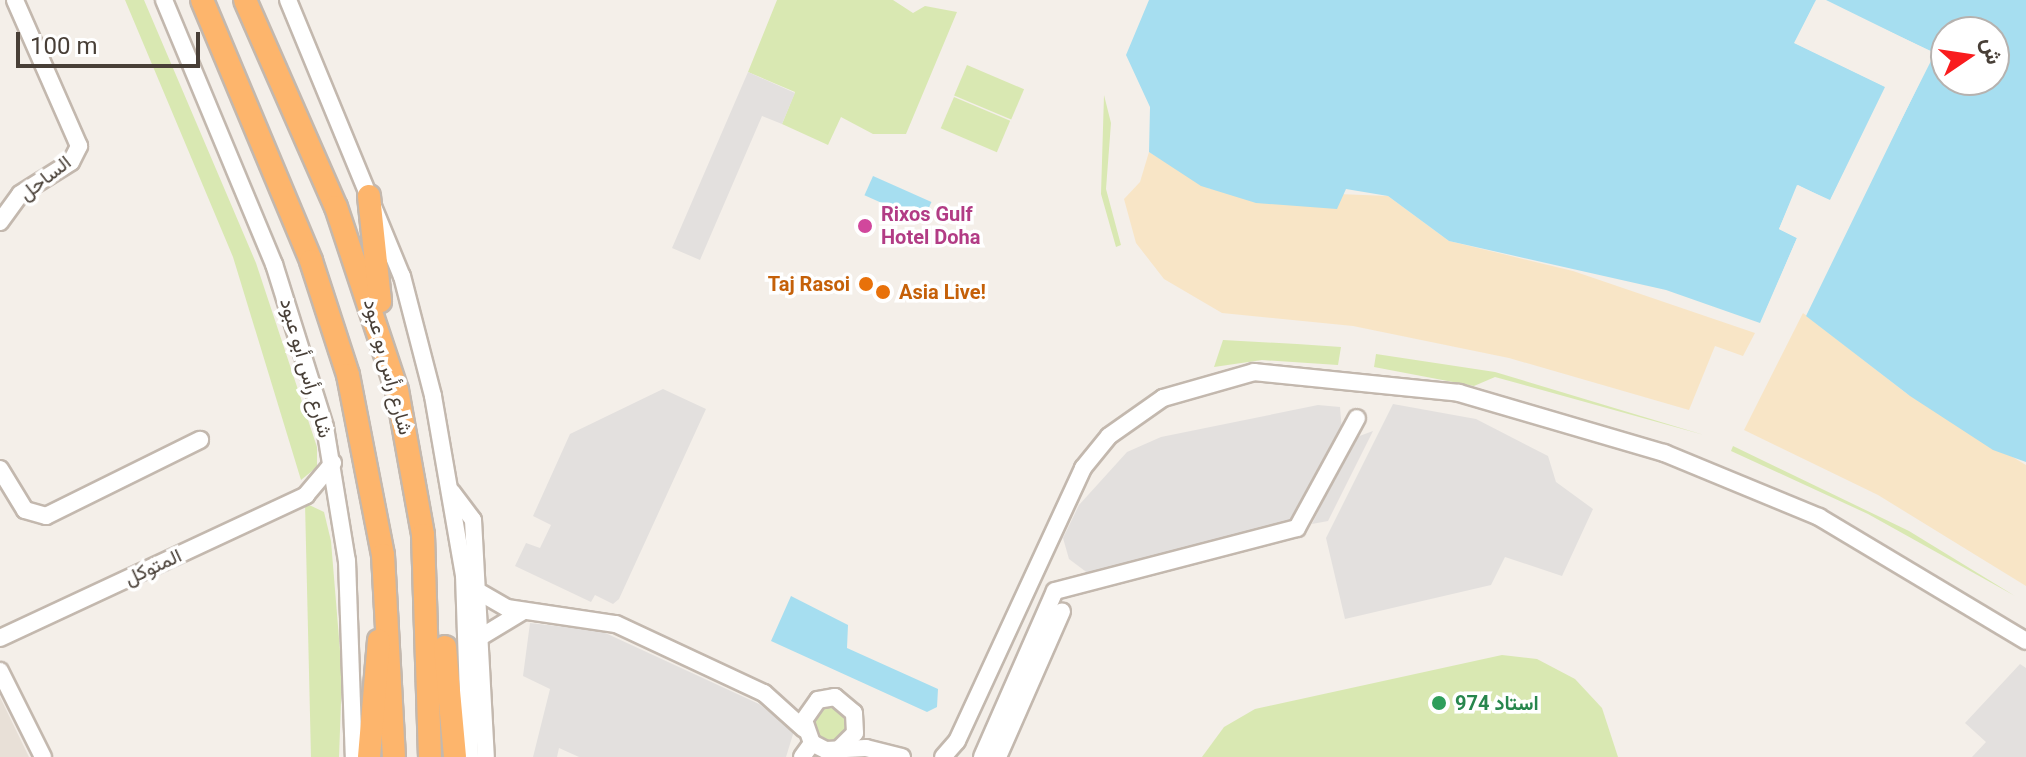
<!DOCTYPE html>
<html>
<head>
<meta charset="utf-8">
<style>
  body { margin:0 }
  #map { position:relative; width:2026px; height:757px; overflow:hidden; background:#f4efe9; font-family:Roboto,Vazirmatn,sans-serif }
  div>[style] { position:absolute }
  .residential>* { inset:0; background:#e8e0d7 }
  .green>* { inset:0; background:#d9e8b2; transform-origin:0 0 }
  .round { border-radius:50% }
  .sand>* { inset:0; background:#f8e5c6 }
  .parking>* { inset:0; background:#e3e0de }
  .water>* { inset:0; background:#a6def0; transform-origin:0 0 }
  .pier>* { inset:0; background:#f4efe9 }
  .roads { filter:drop-shadow(2px 0 #c3b8ae) drop-shadow(-2px 0 #c3b8ae) drop-shadow(0 2px #c3b8ae) drop-shadow(0 -2px #c3b8ae) }
  .minor>* { height:16px; margin:-8px; padding:0 8px; transform-origin:8px; border-radius:8px; background:#fff }
  .highway>* { height:22px; margin:-11px; padding:0 11px; transform-origin:11px; border-radius:11px; background:#fdb56c }
  .dots>* { width:22px; height:22px; translate:-50% -50%; box-sizing:border-box; border:4px solid #fff; border-radius:50% }
  span { translate:-50% -50%; white-space:nowrap; text-align:center; line-height:1.15; -webkit-text-stroke:7px #fff; paint-order:stroke }
  .street-label { font-size:20px; color:#483f37 }
  .hotel-label { font-size:20px; color:#b23c85; font-weight:700 }
  .left { translate:0 -50%; text-align:left }
  .food-label { font-size:20px; color:#c56008; font-weight:700 }
  .right { translate:-100% -50%; text-align:right }
  .leisure-label { font-size:20px; color:#27864d; font-weight:700 }
  .north { position:absolute; left:1930px; top:16px; width:80px; height:80px; box-sizing:border-box; background:#fff; border:2px solid #b6b2af; border-radius:50%; rotate:77deg; font-size:22px; font-weight:700; line-height:32px; text-align:center; color:#483f37 }
  .north::after { content:''; display:block; margin:auto; width:28px; height:36px; background:#f91c1e; clip-path:polygon(50% 0,100% 100%,50% 72%,0 100%) }
  .scale { position:absolute; left:16px; top:32px; width:184px; height:36px; box-sizing:border-box; border:4px solid #483f37; border-top:0; padding-left:10px; font-size:24px; line-height:28px; white-space:nowrap; color:#483f37; -webkit-text-stroke:6px #fff; paint-order:stroke }
</style>
</head>
<body>
<div id="map">
  <div class="residential">
    <div style="clip-path:polygon(0 697px,29px 757px,0 757px)"></div>
  </div>
  <div class="green">
    <div style="clip-path:polygon(125px 0,144px 0,256px 263px,317px 447px,317px 467px,301px 480px,233px 257px)"></div>
    <div style="clip-path:polygon(777px 0,893px 0,913px 13px,925px 6px,957px 12px,906px 134px,873px 134px,841px 117px,828px 145px,782px 124px,795px 92px,748px 72px)"></div>
    <div style="left:967px;top:65px;width:62px;height:33px;rotate:23deg"></div>
    <div style="clip-path:polygon(1104px 95px,1111px 123px,1106px 189px,1121px 245px,1116px 247px,1101px 194px)"></div>
    <div style="left:954px;top:97px;width:61px;height:34px;rotate:23deg"></div>
    <div style="clip-path:polygon(1223px 340px,1297px 344px,1341px 347px,1338px 365px,1262px 360px,1214px 367px)"></div>
    <div style="clip-path:polygon(1376px 354px,1495px 372px,1704px 435px,1495px 377px,1474px 386px,1374px 367px)"></div>
    <div style="clip-path:polygon(1733px 446px,1909px 531px,2015px 596px,1868px 514px,1731px 451px)"></div>
    <div style="clip-path:polygon(305px 503px,324px 512px,331px 541px,342px 675px,339px 757px,311px 757px)"></div>
    <div style="clip-path:polygon(1502px 655px,1537px 659px,1575px 679px,1602px 708px,1618px 757px,1202px 757px,1224px 727px,1255px 709px)"></div>
    <div class="round" style="left:812px;top:706px;width:36px;height:36px"></div>
  </div>
  <div class="sand">
    <div style="clip-path:polygon(1149px 152px,1210px 189px,1388px 196px,1449px 241px,1573px 271px,1755px 333px,1743px 356px,1715px 346px,1689px 410px,1509px 358px,1353px 326px,1222px 313px,1164px 279px,1136px 243px,1124px 199px,1140px 182px)"></div>
    <div style="clip-path:polygon(1803px 313px,1906px 393px,2026px 465px,2026px 586px,1878px 495px,1744px 430px)"></div>
  </div>
  <div class="parking">
    <div style="clip-path:polygon(748px 72px,795px 93px,782px 124px,762px 116px,700px 260px,672px 248px)"></div>
    <div style="clip-path:polygon(663px 389px,706px 409px,619px 599px,613px 604px,595px 595px,591px 602px,515px 566px,526px 543px,540px 548px,551px 525px,533px 516px,570px 434px)"></div>
    <div style="clip-path:polygon(1393px 404px,1476px 419px,1548px 456px,1556px 482px,1593px 509px,1562px 576px,1505px 557px,1491px 585px,1345px 619px,1326px 538px)"></div>
    <div style="clip-path:polygon(1318px 405px,1340px 407px,1342px 431px,1298px 520px,1089px 574px,1069px 559px,1063px 538px,1079px 505px,1127px 452px,1161px 437px)"></div>
    <div style="clip-path:polygon(1373px 431px,1328px 521px,1312px 524px,1354px 438px)"></div>
    <div style="clip-path:polygon(530px 623px,601px 631px,759px 704px,794px 731px,786px 757px,579px 757px,559px 748px,557px 757px,533px 757px,550px 689px,523px 676px)"></div>
    <div style="clip-path:polygon(2020px 664px,2026px 668px,2026px 757px,1972px 757px,1986px 742px,1965px 723px)"></div>
  </div>
  <div class="water">
    <div style="clip-path:polygon(1149px 0,1816px 0,1795px 43px,1886px 87px,1830px 201px,1798px 185px,1779px 229px,1797px 238px,1760px 323px,1666px 290px,1449px 241px,1388px 196px,1346px 189px,1337px 209px,1256px 203px,1201px 186px,1149px 152px,1150px 107px,1126px 55px)"></div>
    <div style="clip-path:polygon(evenodd,1826px 0,2026px 0,2026px 462px,1993px 450px,1910px 396px,1806px 316px,1934px 53px,1826px 0,1946px 32px,1994px 32px,1994px 80px,1946px 80px,1946px 32px)"></div>
    <div style="left:873px;top:176px;width:64px;height:21px;rotate:24deg"></div>
    <div style="clip-path:polygon(791px 596px,848px 625px,847px 648px,938px 689px,937px 707px,927px 712px,771px 641px)"></div>
  </div>
  <div class="pier">
    <div style="clip-path:polygon(1816px 0,1800px 41px,1889px 87px,1833px 203px,1799px 190px,1784px 227px,1801px 239px,1759px 327px,1797px 238px,1779px 229px,1797px 185px,1830px 200px,1885px 87px,1794px 43px)"></div>
    <div style="clip-path:polygon(1822px 0,1935px 53px,1802px 316px,1929px 55px)"></div>
  </div>
  <div class="roads">
    <div class="minor">
      <div style="left:164px;top:0;width:286px;rotate:67.4deg"></div>
      <div style="left:274px;top:264px;width:171px;rotate:72.6deg"></div>
      <div style="left:325px;top:427px;width:136px;rotate:80.7deg"></div>
      <div style="left:347px;top:561px;width:196px;rotate:88deg"></div>
      <div style="left:288px;top:0;width:299px;rotate:67.6deg"></div>
      <div style="left:402px;top:276px;width:124px;rotate:75.5deg"></div>
      <div style="left:433px;top:396px;width:182px;rotate:80.2deg"></div>
      <div style="left:464px;top:575px;width:182px;rotate:88.1deg"></div>
      <div style="left:0;top:222px;width:34px;rotate:-54deg"></div>
      <div style="left:20px;top:194px;width:60px;rotate:-32.1deg"></div>
      <div style="left:71px;top:162px;width:18px;rotate:-63deg"></div>
      <div style="left:79px;top:146px;width:159px;rotate:-113.7deg"></div>
      <div style="left:0;top:469px;width:48px;rotate:58.6deg"></div>
      <div style="left:25px;top:510px;width:22px;rotate:16deg"></div>
      <div style="left:46px;top:516px;width:172px;rotate:-26.3deg"></div>
      <div style="left:452px;top:492px;width:35px;rotate:53deg"></div>
      <div style="left:473px;top:520px;width:237px;rotate:86.9deg"></div>
      <div style="left:481px;top:593px;width:30px;rotate:30deg"></div>
      <div style="left:507px;top:608px;width:110px;rotate:8.4deg"></div>
      <div style="left:616px;top:624px;width:163px;rotate:25deg"></div>
      <div style="left:764px;top:693px;width:54px;rotate:42deg"></div>
      <div style="left:484px;top:635px;width:44px;rotate:-31.2deg"></div>
      <div style="left:0;top:638px;width:338px;rotate:-25deg"></div>
      <div style="left:306px;top:495px;width:42px;rotate:-49.8deg"></div>
      <div style="left:0;top:671px;width:96px;rotate:63.4deg"></div>
      <div style="left:840px;top:748px;width:21px;rotate:-45deg"></div>
      <div style="left:855px;top:733px;width:20px;rotate:-93deg"></div>
      <div style="left:854px;top:713px;width:25px;rotate:-140deg"></div>
      <div style="left:835px;top:697px;width:17px;rotate:170deg"></div>
      <div style="left:818px;top:700px;width:24px;rotate:125deg"></div>
      <div style="left:804px;top:720px;width:24px;rotate:71deg"></div>
      <div style="left:812px;top:743px;width:16px;rotate:27deg"></div>
      <div style="left:826px;top:750px;width:40px;rotate:-2.9deg"></div>
      <div style="left:866px;top:748px;width:37px;rotate:14deg"></div>
      <div style="left:802px;top:757px;width:17px;rotate:-54deg"></div>
      <div style="left:943px;top:757px;width:21px;rotate:-49deg"></div>
      <div style="left:957px;top:741px;width:301px;rotate:-65.2deg"></div>
      <div style="left:1083px;top:468px;width:41px;rotate:-50.9deg"></div>
      <div style="left:1109px;top:436px;width:66px;rotate:-35.1deg"></div>
      <div style="left:1163px;top:398px;width:95px;rotate:-15.9deg"></div>
      <div style="left:1254px;top:372px;width:206px;rotate:5.8deg"></div>
      <div style="left:1459px;top:393px;width:214px;rotate:16.3deg"></div>
      <div style="left:1664px;top:453px;width:168px;rotate:22.4deg"></div>
      <div style="left:1819px;top:517px;width:241px;rotate:30.9deg"></div>
      <div style="left:982px;top:757px;width:181px;rotate:-66.3deg"></div>
      <div style="left:1055px;top:591px;width:250px;rotate:-14.6deg"></div>
      <div style="left:1297px;top:528px;width:125px;rotate:-61.4deg"></div>
      <div style="left:998px;top:757px;width:159px;rotate:-66.3deg"></div>
    </div>
    <div class="highway">
      <div style="left:202px;top:0;width:283px;rotate:67.3deg"></div>
      <div style="left:311px;top:261px;width:120px;rotate:72deg"></div>
      <div style="left:348px;top:375px;width:183px;rotate:79deg"></div>
      <div style="left:383px;top:555px;width:202px;rotate:86.9deg"></div>
      <div style="left:245px;top:0;width:226px;rotate:66.3deg"></div>
      <div style="left:336px;top:207px;width:193px;rotate:71.6deg"></div>
      <div style="left:397px;top:390px;width:147px;rotate:79.8deg"></div>
      <div style="left:423px;top:535px;width:222px;rotate:88.2deg"></div>
      <div style="left:369px;top:196px;width:106px;rotate:84deg"></div>
      <div style="left:445px;top:647px;width:110px;rotate:84.8deg"></div>
      <div style="left:369px;top:757px;width:117px;rotate:-85.1deg"></div>
    </div>
  </div>
  <div class="dots">
    <div style="left:865px;top:226px;background:#d1479c"></div>
    <div style="left:866px;top:284px;background:#e8710a"></div>
    <div style="left:883px;top:292px;background:#e8710a"></div>
    <div style="left:1439px;top:703px;background:#2e9e5b"></div>
  </div>
  <div class="street-label">
    <span style="left:45px;top:178px;rotate:-38deg">الساحل</span>
    <span style="left:388px;top:367px;rotate:75deg">شارع رأس بو عبود</span>
    <span style="left:306px;top:368px;rotate:74deg">شارع رأس أبو عبود</span>
    <span style="left:153px;top:567px;rotate:-25deg">المتوكل</span>
  </div>
  <div class="hotel-label">
    <span class="left" style="left:881px;top:226px">Rixos Gulf<br>Hotel Doha</span>
  </div>
  <div class="food-label">
    <span class="right" style="left:850px;top:284px">Taj Rasoi</span>
    <span class="left" style="left:899px;top:292px">Asia Live!</span>
  </div>
  <div class="leisure-label">
    <span class="left" style="left:1455px;top:703px">استاد 974</span>
  </div>
  <div class="north">ش</div>
  <div class="scale">100 m</div>
</div>
</body>
</html>
